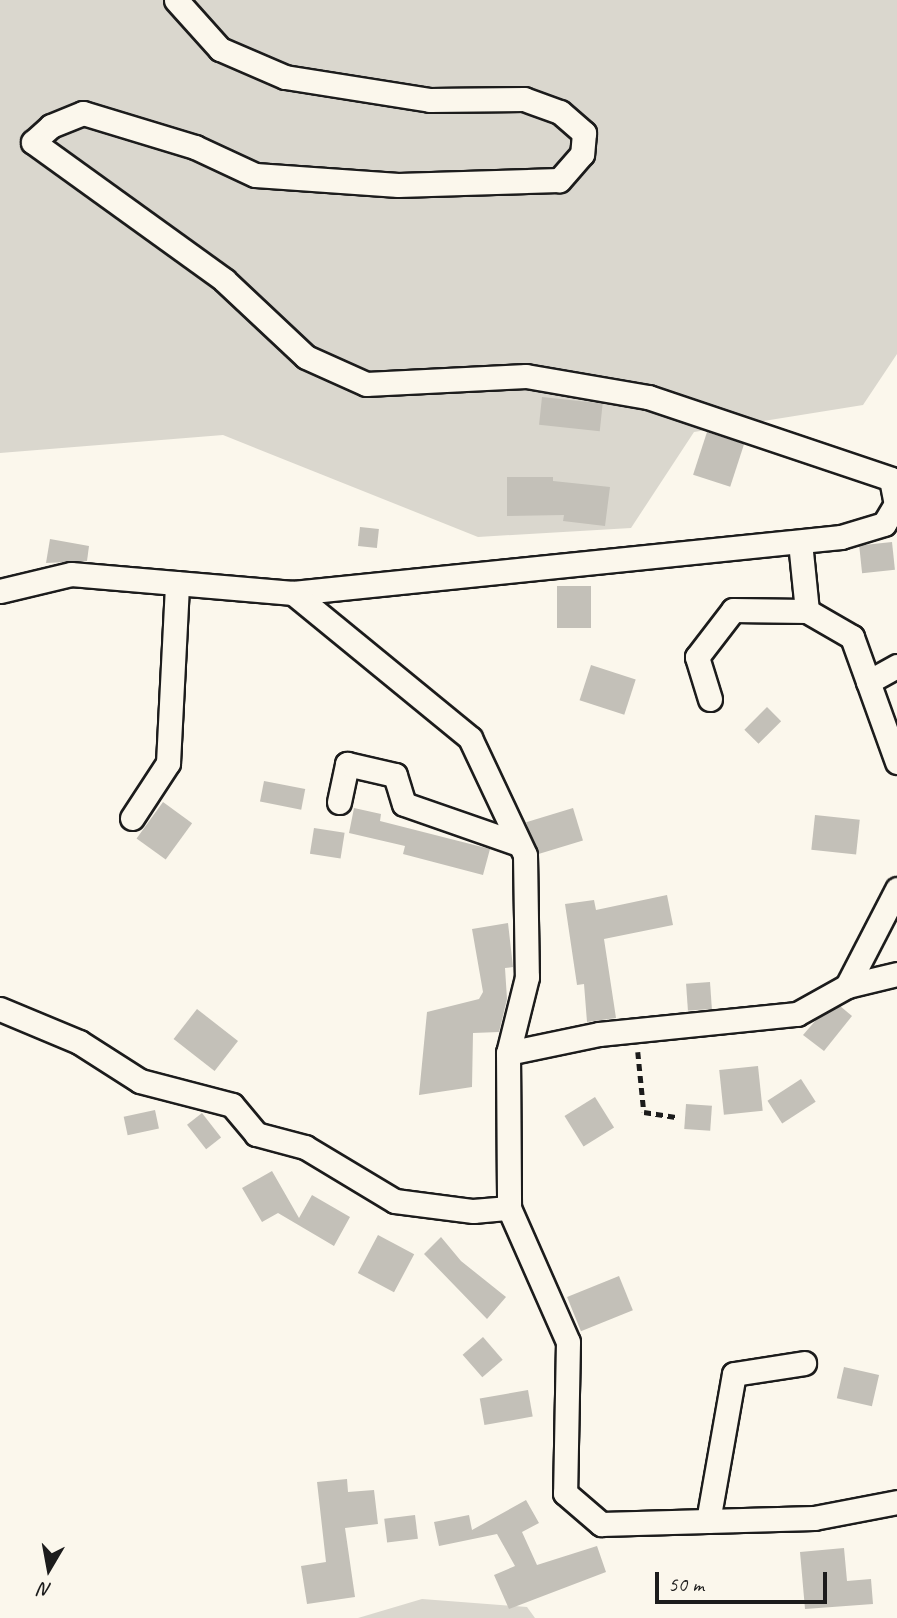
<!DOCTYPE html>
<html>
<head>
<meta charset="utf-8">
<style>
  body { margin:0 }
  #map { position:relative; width:897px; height:1618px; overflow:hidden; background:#fbf7ec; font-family:Caveat,sans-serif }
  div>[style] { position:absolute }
  .green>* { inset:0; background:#dad7ce }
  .building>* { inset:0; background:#c3c0b8; transform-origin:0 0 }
  .path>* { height:4.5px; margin-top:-2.25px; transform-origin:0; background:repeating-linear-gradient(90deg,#1c1c1c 0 7px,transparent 0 12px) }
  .roads { filter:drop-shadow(2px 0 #1c1c1c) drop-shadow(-2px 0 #1c1c1c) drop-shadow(0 2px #1c1c1c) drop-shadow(0 -2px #1c1c1c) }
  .street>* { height:23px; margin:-11.5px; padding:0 11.5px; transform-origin:11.5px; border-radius:11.5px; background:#fbf7ec }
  span { translate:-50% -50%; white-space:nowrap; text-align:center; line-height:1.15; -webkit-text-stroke:7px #fbf7ec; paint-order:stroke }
  .north { position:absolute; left:14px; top:1534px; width:70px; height:70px; -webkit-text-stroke:5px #fbf7ec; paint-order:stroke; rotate:190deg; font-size:19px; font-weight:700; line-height:28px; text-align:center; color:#1c1c1c }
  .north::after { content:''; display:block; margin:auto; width:24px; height:32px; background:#1c1c1c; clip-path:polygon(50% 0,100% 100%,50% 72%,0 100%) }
  .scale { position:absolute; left:655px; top:1572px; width:172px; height:32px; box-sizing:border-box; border:4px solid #1c1c1c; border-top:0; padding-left:9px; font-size:21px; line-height:24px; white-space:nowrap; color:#1c1c1c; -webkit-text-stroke:5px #fbf7ec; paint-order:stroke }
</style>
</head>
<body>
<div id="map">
  <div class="green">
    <div style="clip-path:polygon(0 0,897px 0,897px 354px,863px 405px,694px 432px,631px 528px,478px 537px,223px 435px,0 453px)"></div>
    <div style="clip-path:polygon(422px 1599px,527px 1607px,535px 1618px,358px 1618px)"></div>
  </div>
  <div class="building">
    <div style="left:542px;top:397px;width:61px;height:28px;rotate:6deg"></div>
    <div style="left:707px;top:432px;width:39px;height:45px;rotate:18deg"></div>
    <div style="clip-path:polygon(507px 477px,553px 477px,553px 481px,610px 487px,605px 526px,563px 521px,564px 515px,507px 516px)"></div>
    <div style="left:360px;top:527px;width:19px;height:19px;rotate:6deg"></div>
    <div style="clip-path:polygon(50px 539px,89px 546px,87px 561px,46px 563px)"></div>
    <div style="left:892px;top:542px;width:28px;height:33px;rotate:84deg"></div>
    <div style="left:557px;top:586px;width:34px;height:42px"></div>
    <div style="left:591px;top:665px;width:47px;height:37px;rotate:18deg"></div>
    <div style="left:767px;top:707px;width:20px;height:32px;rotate:45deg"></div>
    <div style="left:264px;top:781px;width:42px;height:21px;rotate:11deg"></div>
    <div style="left:163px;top:802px;width:36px;height:45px;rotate:36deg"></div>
    <div style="clip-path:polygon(354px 808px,381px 814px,380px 821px,490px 849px,483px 875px,403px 854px,405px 846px,349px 833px)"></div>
    <div style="left:573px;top:808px;width:34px;height:49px;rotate:73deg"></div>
    <div style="left:815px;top:815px;width:45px;height:35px;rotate:6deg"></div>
    <div style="left:314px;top:828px;width:31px;height:26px;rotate:9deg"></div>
    <div style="clip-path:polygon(667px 895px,673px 925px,604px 939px,616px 1018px,587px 1022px,584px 984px,577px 985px,565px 904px,594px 900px,596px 910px)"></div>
    <div style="clip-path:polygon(508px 923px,513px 967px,505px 968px,507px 999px,499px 1032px,473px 1033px,472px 1087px,419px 1095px,427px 1012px,479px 999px,483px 992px,472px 929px)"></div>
    <div style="left:710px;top:982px;width:27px;height:24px;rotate:86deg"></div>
    <div style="clip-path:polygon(840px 1006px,852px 1016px,824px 1051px,803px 1035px,816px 1020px)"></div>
    <div style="left:197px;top:1009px;width:52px;height:38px;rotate:38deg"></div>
    <div style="left:758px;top:1066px;width:45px;height:39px;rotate:84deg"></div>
    <div style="left:801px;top:1079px;width:27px;height:40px;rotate:57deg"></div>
    <div style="left:595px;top:1097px;width:36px;height:36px;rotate:58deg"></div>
    <div style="left:686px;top:1104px;width:26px;height:25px;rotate:4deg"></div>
    <div style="left:155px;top:1110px;width:19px;height:32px;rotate:78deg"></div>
    <div style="left:202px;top:1113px;width:31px;height:19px;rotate:52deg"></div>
    <div style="clip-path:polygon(272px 1171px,299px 1218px,312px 1195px,350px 1217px,334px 1246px,278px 1213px,262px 1222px,242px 1188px)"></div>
    <div style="left:378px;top:1235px;width:41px;height:43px;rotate:28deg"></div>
    <div style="clip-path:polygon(441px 1237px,461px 1261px,506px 1297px,487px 1319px,424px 1254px)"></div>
    <div style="left:619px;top:1276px;width:37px;height:56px;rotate:68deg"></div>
    <div style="left:483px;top:1337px;width:30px;height:27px;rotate:49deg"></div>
    <div style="left:844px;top:1367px;width:36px;height:32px;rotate:13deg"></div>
    <div style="left:528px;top:1390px;width:27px;height:49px;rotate:80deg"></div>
    <div style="clip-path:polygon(347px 1479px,348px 1492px,374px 1490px,378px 1524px,345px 1528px,355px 1597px,307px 1604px,301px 1566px,326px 1562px,317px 1482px)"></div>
    <div style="clip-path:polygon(526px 1500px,539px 1523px,522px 1532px,537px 1565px,597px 1546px,606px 1572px,509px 1609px,494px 1575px,515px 1566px,497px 1534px,439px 1546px,434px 1522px,469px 1515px,472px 1530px)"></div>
    <div style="left:415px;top:1515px;width:24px;height:31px;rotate:83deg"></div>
    <div style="clip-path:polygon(844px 1548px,847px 1581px,871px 1579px,873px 1604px,805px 1609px,800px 1552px)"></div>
  </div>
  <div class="path">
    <div style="left:638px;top:1052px;width:60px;rotate:84.3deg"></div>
    <div style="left:644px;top:1112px;width:32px;rotate:9deg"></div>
  </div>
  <div class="roads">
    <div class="street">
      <div style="left:176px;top:0;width:66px;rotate:48.1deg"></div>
      <div style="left:220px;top:49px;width:71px;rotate:23.3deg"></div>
      <div style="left:285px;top:77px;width:147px;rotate:9deg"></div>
      <div style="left:430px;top:100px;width:94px;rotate:-0.6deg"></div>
      <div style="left:524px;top:99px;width:38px;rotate:20deg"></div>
      <div style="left:560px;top:112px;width:32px;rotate:41deg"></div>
      <div style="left:584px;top:133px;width:21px;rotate:95deg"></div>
      <div style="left:582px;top:154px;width:35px;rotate:131deg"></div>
      <div style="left:559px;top:180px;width:161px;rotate:178.2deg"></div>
      <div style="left:398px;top:185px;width:143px;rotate:-176deg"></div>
      <div style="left:255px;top:175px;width:66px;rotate:-155deg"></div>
      <div style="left:195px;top:147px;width:117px;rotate:-163.1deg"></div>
      <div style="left:83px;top:113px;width:35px;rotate:158deg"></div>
      <div style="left:51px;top:126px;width:24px;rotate:138deg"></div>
      <div style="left:33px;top:142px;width:236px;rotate:35.8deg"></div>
      <div style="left:224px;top:280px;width:112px;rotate:43.2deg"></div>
      <div style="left:306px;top:357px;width:66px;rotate:24.2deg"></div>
      <div style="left:366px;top:384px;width:160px;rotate:-2.9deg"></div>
      <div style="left:526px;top:376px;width:124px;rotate:9.8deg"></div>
      <div style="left:648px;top:397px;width:256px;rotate:18.6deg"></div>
      <div style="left:891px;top:479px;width:25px;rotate:79deg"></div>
      <div style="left:896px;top:504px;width:23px;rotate:121deg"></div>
      <div style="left:884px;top:524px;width:45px;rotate:163.2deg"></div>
      <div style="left:841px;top:537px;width:551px;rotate:174.17deg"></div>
      <div style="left:293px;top:593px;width:229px;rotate:39.3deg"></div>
      <div style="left:470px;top:738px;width:129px;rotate:64.8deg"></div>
      <div style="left:525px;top:855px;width:122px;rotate:89.1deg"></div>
      <div style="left:527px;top:977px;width:78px;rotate:104deg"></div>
      <div style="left:508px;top:1053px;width:155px;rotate:89.6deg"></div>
      <div style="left:509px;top:1208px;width:146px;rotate:66.2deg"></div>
      <div style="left:568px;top:1342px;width:151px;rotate:91.1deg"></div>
      <div style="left:565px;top:1493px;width:48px;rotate:40.7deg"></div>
      <div style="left:601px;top:1524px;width:213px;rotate:-1.6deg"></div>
      <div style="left:814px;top:1518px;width:85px;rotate:-10.9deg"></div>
      <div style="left:800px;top:542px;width:69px;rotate:84.2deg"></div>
      <div style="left:807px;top:611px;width:52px;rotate:30deg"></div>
      <div style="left:852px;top:637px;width:133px;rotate:70.2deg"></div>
      <div style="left:0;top:591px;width:73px;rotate:-13.5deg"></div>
      <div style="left:71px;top:574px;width:223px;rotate:4.9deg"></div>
      <div style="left:868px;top:682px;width:33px;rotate:-29deg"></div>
      <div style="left:710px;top:699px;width:44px;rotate:-107.2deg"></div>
      <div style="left:697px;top:657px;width:59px;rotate:-52.5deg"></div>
      <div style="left:733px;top:610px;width:74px;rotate:0.8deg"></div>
      <div style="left:339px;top:802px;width:39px;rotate:-78deg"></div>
      <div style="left:347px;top:764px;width:49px;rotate:12.9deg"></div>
      <div style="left:395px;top:775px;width:30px;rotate:73deg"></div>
      <div style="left:404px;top:804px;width:122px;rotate:19.2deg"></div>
      <div style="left:132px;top:818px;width:66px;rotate:-56.8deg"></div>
      <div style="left:168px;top:763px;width:180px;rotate:-87.1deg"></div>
      <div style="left:847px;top:986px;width:109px;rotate:-62.7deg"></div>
      <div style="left:0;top:1009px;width:86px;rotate:22.7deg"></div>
      <div style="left:79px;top:1042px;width:72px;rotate:32.6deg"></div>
      <div style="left:140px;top:1081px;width:95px;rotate:14.6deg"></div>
      <div style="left:232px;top:1105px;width:38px;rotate:50deg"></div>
      <div style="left:256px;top:1134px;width:51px;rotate:14.9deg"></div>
      <div style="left:305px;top:1147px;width:105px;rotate:31deg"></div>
      <div style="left:395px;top:1201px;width:79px;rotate:7.3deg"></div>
      <div style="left:473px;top:1211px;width:36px;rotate:-5deg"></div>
      <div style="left:508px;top:1053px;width:93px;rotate:-11.8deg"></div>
      <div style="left:599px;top:1034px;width:199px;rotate:-5.8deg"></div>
      <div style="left:797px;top:1014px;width:57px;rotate:-29.2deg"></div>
      <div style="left:847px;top:986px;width:51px;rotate:-13.5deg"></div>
      <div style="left:708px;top:1521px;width:149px;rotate:-80deg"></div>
      <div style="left:734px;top:1374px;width:71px;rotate:-8.9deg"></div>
    </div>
  </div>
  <div class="north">N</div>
  <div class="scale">50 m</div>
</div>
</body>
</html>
